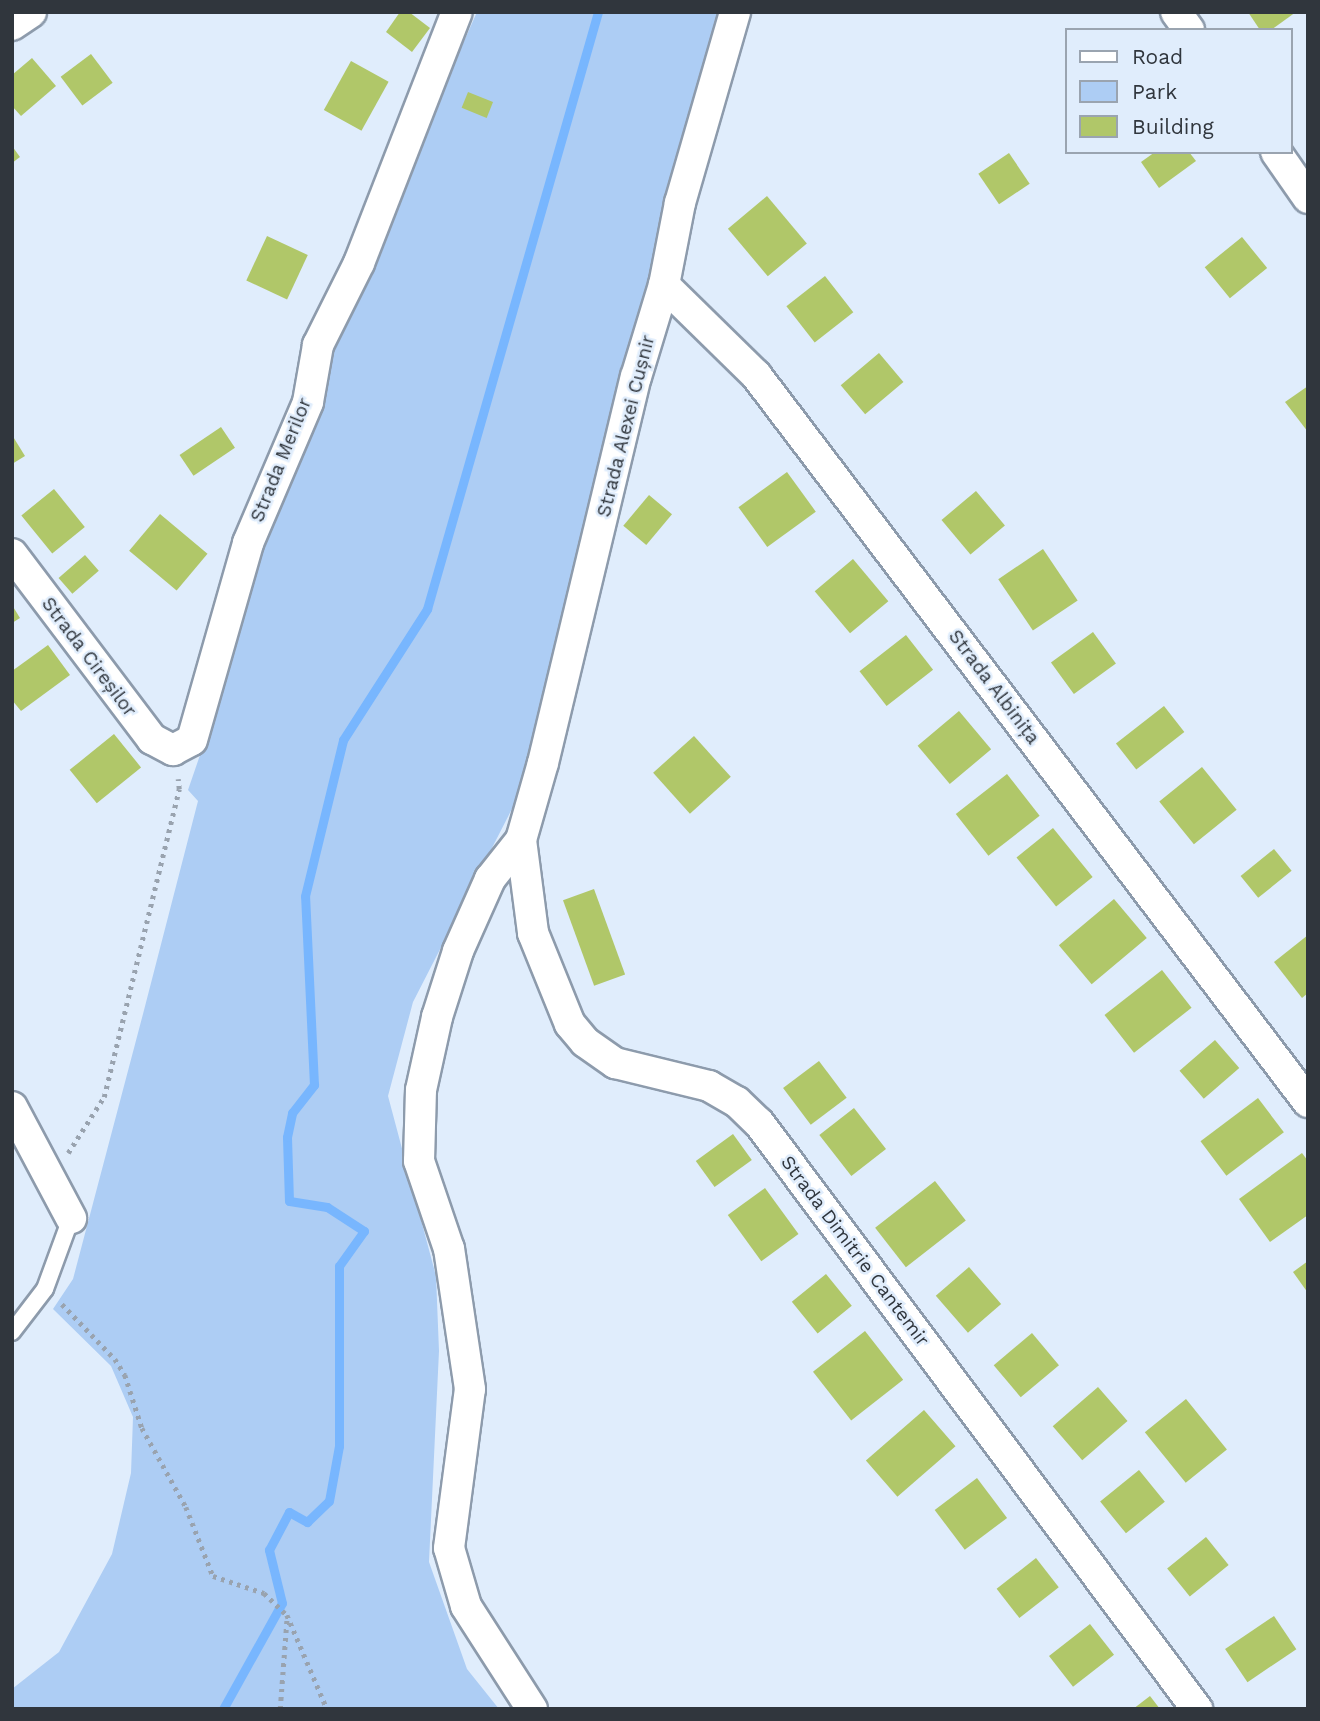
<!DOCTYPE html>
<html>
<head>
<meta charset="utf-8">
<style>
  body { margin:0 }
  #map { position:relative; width:1320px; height:1721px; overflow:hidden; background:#e0edfc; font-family:"Work Sans",sans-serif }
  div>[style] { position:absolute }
  .green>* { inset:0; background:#adcdf4 }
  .stream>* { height:9px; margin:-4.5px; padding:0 4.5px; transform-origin:4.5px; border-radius:4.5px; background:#78b6fe }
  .building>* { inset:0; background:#b0c769; transform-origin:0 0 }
  .path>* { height:4.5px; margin-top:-2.25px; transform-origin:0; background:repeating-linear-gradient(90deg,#99a3af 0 3.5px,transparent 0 8.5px) }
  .roads { filter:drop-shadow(2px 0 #8d9bac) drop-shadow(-2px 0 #8d9bac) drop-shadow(0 2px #8d9bac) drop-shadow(0 -2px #8d9bac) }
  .lane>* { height:16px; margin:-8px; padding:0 8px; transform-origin:8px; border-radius:8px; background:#fff }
  .street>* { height:30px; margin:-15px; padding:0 15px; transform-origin:15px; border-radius:15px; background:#fff }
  span { translate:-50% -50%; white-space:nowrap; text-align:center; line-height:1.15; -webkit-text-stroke:5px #e0edfc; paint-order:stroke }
  .street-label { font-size:19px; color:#30363d }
  .frame { position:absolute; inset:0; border:14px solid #30363d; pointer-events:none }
  .legend { position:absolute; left:1065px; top:28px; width:228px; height:126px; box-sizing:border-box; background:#e0edfc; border:2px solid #9aa4b0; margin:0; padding:9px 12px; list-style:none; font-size:21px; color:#30363d }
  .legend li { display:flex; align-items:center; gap:14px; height:35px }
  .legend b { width:35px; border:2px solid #9aa4b0 }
</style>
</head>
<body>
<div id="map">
  <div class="green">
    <div style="clip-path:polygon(477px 12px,724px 12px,651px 267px,516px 801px,413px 1002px,388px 1096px,436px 1276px,439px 1351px,429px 1562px,467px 1669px,499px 1709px,12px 1709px,12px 1689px,59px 1652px,112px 1554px,131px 1473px,133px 1417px,111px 1366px,53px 1309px,73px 1279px,143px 1014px,198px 801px,188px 790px,210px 726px,228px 636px,321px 363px)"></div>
  </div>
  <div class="stream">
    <div style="left:223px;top:1709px;width:121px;rotate:-60.9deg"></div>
    <div style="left:282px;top:1603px;width:55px;rotate:-103.8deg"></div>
    <div style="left:269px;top:1550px;width:43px;rotate:-62.2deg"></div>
    <div style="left:289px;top:1512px;width:21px;rotate:29deg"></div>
    <div style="left:307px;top:1522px;width:30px;rotate:-44deg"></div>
    <div style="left:329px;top:1501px;width:56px;rotate:-79.7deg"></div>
    <div style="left:339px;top:1446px;width:180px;rotate:-90deg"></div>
    <div style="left:339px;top:1266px;width:43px;rotate:-54.5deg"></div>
    <div style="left:364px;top:1231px;width:44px;rotate:-147deg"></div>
    <div style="left:327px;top:1207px;width:38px;rotate:-171deg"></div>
    <div style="left:289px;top:1201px;width:64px;rotate:-91.8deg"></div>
    <div style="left:287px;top:1137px;width:25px;rotate:-78deg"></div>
    <div style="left:292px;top:1113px;width:36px;rotate:-52deg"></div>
    <div style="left:314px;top:1085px;width:189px;rotate:-92.7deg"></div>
    <div style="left:305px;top:896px;width:161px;rotate:-76.3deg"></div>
    <div style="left:343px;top:740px;width:156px;rotate:-57.3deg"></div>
    <div style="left:427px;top:609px;width:621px;rotate:-74.02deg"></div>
  </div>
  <div class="building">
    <div style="clip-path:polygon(400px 12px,409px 12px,430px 28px,412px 52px,386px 32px)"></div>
    <div style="clip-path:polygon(1248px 12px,1296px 12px,1271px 30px,1260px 30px)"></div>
    <div style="left:91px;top:54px;width:36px;height:38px;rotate:53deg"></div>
    <div style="clip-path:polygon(32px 58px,56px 86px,21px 116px,12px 106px,12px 75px)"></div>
    <div style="left:351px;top:61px;width:43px;height:56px;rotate:29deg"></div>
    <div style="left:468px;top:92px;width:27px;height:17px;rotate:22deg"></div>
    <div style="clip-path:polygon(12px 146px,20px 157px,12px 163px)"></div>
    <div style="clip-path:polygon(1155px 152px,1189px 152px,1196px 161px,1159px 188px,1141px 162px)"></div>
    <div style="left:1009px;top:153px;width:37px;height:37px;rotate:56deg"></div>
    <div style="left:767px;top:196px;width:62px;height:51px;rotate:50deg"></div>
    <div style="left:267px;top:236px;width:45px;height:49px;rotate:25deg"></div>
    <div style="left:1242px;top:237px;width:40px;height:48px;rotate:51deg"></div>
    <div style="left:825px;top:276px;width:46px;height:49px;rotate:52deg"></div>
    <div style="left:879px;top:353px;width:38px;height:50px;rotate:50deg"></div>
    <div style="clip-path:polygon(1308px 386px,1308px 432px,1285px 402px)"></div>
    <div style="left:221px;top:427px;width:25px;height:50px;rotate:56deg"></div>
    <div style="clip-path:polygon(12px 435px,25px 456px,12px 464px)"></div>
    <div style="left:787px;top:472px;width:49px;height:60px;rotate:54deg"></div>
    <div style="left:54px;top:489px;width:49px;height:42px;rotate:51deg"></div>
    <div style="left:976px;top:491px;width:45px;height:45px;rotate:50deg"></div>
    <div style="left:649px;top:495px;width:30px;height:40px;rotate:40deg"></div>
    <div style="left:160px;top:514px;width:62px;height:48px;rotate:40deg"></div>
    <div style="left:1043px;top:549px;width:62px;height:54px;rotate:56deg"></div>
    <div style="left:85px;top:555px;width:21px;height:35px;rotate:49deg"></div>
    <div style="left:853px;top:559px;width:55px;height:50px;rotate:50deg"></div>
    <div style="clip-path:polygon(12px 605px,20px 618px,12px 623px)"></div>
    <div style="left:1093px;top:632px;width:39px;height:52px;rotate:54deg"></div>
    <div style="left:906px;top:635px;width:44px;height:59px;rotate:52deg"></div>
    <div style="clip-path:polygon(48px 645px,70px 675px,21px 711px,12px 700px,12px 671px)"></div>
    <div style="left:1164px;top:706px;width:33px;height:61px;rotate:52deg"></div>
    <div style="left:959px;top:711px;width:50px;height:54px;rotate:50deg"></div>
    <div style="left:114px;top:734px;width:43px;height:57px;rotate:51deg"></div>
    <div style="left:694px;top:736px;width:55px;height:55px;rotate:48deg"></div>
    <div style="left:1202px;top:767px;width:55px;height:55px;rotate:51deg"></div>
    <div style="left:1007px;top:774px;width:53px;height:65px;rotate:52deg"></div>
    <div style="left:1053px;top:828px;width:63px;height:47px;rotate:51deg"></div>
    <div style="left:1274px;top:849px;width:28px;height:43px;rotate:51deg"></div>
    <div style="left:594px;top:889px;width:91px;height:33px;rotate:70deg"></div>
    <div style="left:1114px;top:899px;width:51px;height:72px;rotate:50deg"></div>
    <div style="clip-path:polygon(1308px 935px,1308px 993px,1302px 998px,1274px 962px)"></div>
    <div style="left:1162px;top:970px;width:48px;height:73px;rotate:52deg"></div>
    <div style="left:1215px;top:1040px;width:37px;height:47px;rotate:49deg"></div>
    <div style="left:819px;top:1061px;width:46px;height:45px;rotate:53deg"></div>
    <div style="left:1258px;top:1098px;width:43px;height:72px;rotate:53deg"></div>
    <div style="left:854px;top:1108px;width:52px;height:44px;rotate:52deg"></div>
    <div style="left:733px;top:1134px;width:32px;height:46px;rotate:54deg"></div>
    <div style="clip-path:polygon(1302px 1153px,1308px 1161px,1308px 1215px,1270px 1242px,1239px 1199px)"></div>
    <div style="left:935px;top:1181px;width:50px;height:76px;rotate:52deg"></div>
    <div style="left:765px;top:1188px;width:57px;height:46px;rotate:54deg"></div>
    <div style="clip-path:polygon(1308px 1261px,1308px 1293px,1293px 1272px)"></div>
    <div style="left:969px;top:1267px;width:49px;height:44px;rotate:49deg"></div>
    <div style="left:826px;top:1274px;width:41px;height:44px;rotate:51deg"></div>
    <div style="left:865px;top:1331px;width:62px;height:66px;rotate:52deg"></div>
    <div style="left:1032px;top:1333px;width:42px;height:50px;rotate:50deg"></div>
    <div style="left:1098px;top:1387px;width:45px;height:60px;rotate:49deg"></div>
    <div style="left:1186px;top:1399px;width:65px;height:53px;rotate:51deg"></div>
    <div style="left:924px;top:1410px;width:48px;height:77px;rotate:49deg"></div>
    <div style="left:1139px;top:1470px;width:41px;height:50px;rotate:51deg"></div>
    <div style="left:977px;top:1478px;width:50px;height:53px;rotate:53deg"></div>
    <div style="left:1206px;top:1537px;width:36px;height:50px;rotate:51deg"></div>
    <div style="left:1036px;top:1558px;width:37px;height:50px;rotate:52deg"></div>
    <div style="left:1274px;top:1616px;width:40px;height:59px;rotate:56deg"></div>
    <div style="left:1090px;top:1624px;width:39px;height:52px;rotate:52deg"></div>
    <div style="clip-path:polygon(1150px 1696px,1160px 1709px,1133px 1709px)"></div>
  </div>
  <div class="path">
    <div style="left:68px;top:1153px;width:67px;rotate:-57.3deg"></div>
    <div style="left:104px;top:1097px;width:317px;rotate:-76.3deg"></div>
    <div style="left:179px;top:789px;width:10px;rotate:-96deg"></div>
    <div style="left:62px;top:1304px;width:76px;rotate:46.1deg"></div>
    <div style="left:115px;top:1359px;width:19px;rotate:58deg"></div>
    <div style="left:125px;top:1375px;width:56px;rotate:72.2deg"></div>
    <div style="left:142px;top:1428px;width:90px;rotate:60.9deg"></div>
    <div style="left:186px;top:1507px;width:74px;rotate:68.6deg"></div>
    <div style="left:213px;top:1576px;width:54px;rotate:18.4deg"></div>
    <div style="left:264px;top:1593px;width:32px;rotate:44deg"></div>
    <div style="left:287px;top:1615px;width:102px;rotate:66.9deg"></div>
    <div style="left:280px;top:1709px;width:93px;rotate:-85.7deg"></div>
  </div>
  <div class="roads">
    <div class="lane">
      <div style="left:12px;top:1332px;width:54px;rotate:-52.5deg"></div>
      <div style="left:45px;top:1289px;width:76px;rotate:-69.9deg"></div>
    </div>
    <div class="street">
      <div style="left:1176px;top:12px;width:22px;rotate:54deg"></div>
      <div style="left:12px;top:25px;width:23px;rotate:-34deg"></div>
      <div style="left:1276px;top:152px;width:56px;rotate:55.2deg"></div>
      <div style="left:664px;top:285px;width:129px;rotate:44.4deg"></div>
      <div style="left:756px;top:375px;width:913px;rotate:52.79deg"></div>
      <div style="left:12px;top:554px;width:232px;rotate:52.9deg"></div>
      <div style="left:152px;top:739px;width:24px;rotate:28deg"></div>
      <div style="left:173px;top:750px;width:21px;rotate:-28deg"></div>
      <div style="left:192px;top:740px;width:205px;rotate:-74.1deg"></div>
      <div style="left:248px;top:543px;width:153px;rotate:-66.9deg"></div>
      <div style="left:308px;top:402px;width:58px;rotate:-80deg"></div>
      <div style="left:318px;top:345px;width:92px;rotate:-63.4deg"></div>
      <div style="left:359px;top:263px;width:269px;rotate:-68.7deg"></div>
      <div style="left:521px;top:840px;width:94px;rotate:82.6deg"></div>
      <div style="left:533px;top:933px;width:98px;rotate:67.9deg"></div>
      <div style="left:570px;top:1024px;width:23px;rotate:50deg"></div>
      <div style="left:585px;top:1042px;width:37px;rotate:35deg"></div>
      <div style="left:615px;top:1063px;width:97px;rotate:13.7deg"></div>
      <div style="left:709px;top:1086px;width:32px;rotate:30deg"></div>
      <div style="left:737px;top:1102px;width:30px;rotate:44deg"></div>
      <div style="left:759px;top:1123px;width:732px;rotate:53.22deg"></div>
      <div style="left:12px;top:1107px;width:126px;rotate:62deg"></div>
      <div style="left:532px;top:1709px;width:122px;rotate:-122.7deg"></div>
      <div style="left:466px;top:1606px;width:60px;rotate:-106.3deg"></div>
      <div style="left:449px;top:1548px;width:160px;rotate:-82.5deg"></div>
      <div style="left:470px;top:1389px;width:142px;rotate:-98.5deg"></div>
      <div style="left:449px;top:1249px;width:93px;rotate:-108.8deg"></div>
      <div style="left:419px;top:1161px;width:71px;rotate:-88.4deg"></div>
      <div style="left:421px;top:1090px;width:75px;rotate:-77.6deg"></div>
      <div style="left:437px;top:1017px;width:69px;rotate:-72.3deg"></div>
      <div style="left:458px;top:951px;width:79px;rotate:-66deg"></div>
      <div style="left:490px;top:879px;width:50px;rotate:-51.5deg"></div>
      <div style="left:521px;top:840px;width:80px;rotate:-74.1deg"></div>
      <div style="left:543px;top:763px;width:397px;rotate:-76.5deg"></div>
      <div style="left:636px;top:377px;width:96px;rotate:-73.1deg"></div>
      <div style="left:664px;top:285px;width:84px;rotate:-79deg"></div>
      <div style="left:680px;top:203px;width:199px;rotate:-73.9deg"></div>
    </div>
  </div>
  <div class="street-label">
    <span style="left:626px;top:426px;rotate:-76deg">Strada Alexei Cușnir</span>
    <span style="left:281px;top:460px;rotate:-68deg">Strada Merilor</span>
    <span style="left:89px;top:657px;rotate:53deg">Strada Cireșilor</span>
    <span style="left:994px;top:687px;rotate:53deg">Strada Albinița</span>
    <span style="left:855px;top:1251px;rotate:53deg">Strada Dimitrie Cantemir</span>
  </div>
  <div class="frame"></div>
  <ul class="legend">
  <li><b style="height:9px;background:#fff"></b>Road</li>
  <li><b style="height:19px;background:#adcdf4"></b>Park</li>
  <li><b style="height:19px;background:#b0c769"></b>Building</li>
  </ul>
</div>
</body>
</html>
